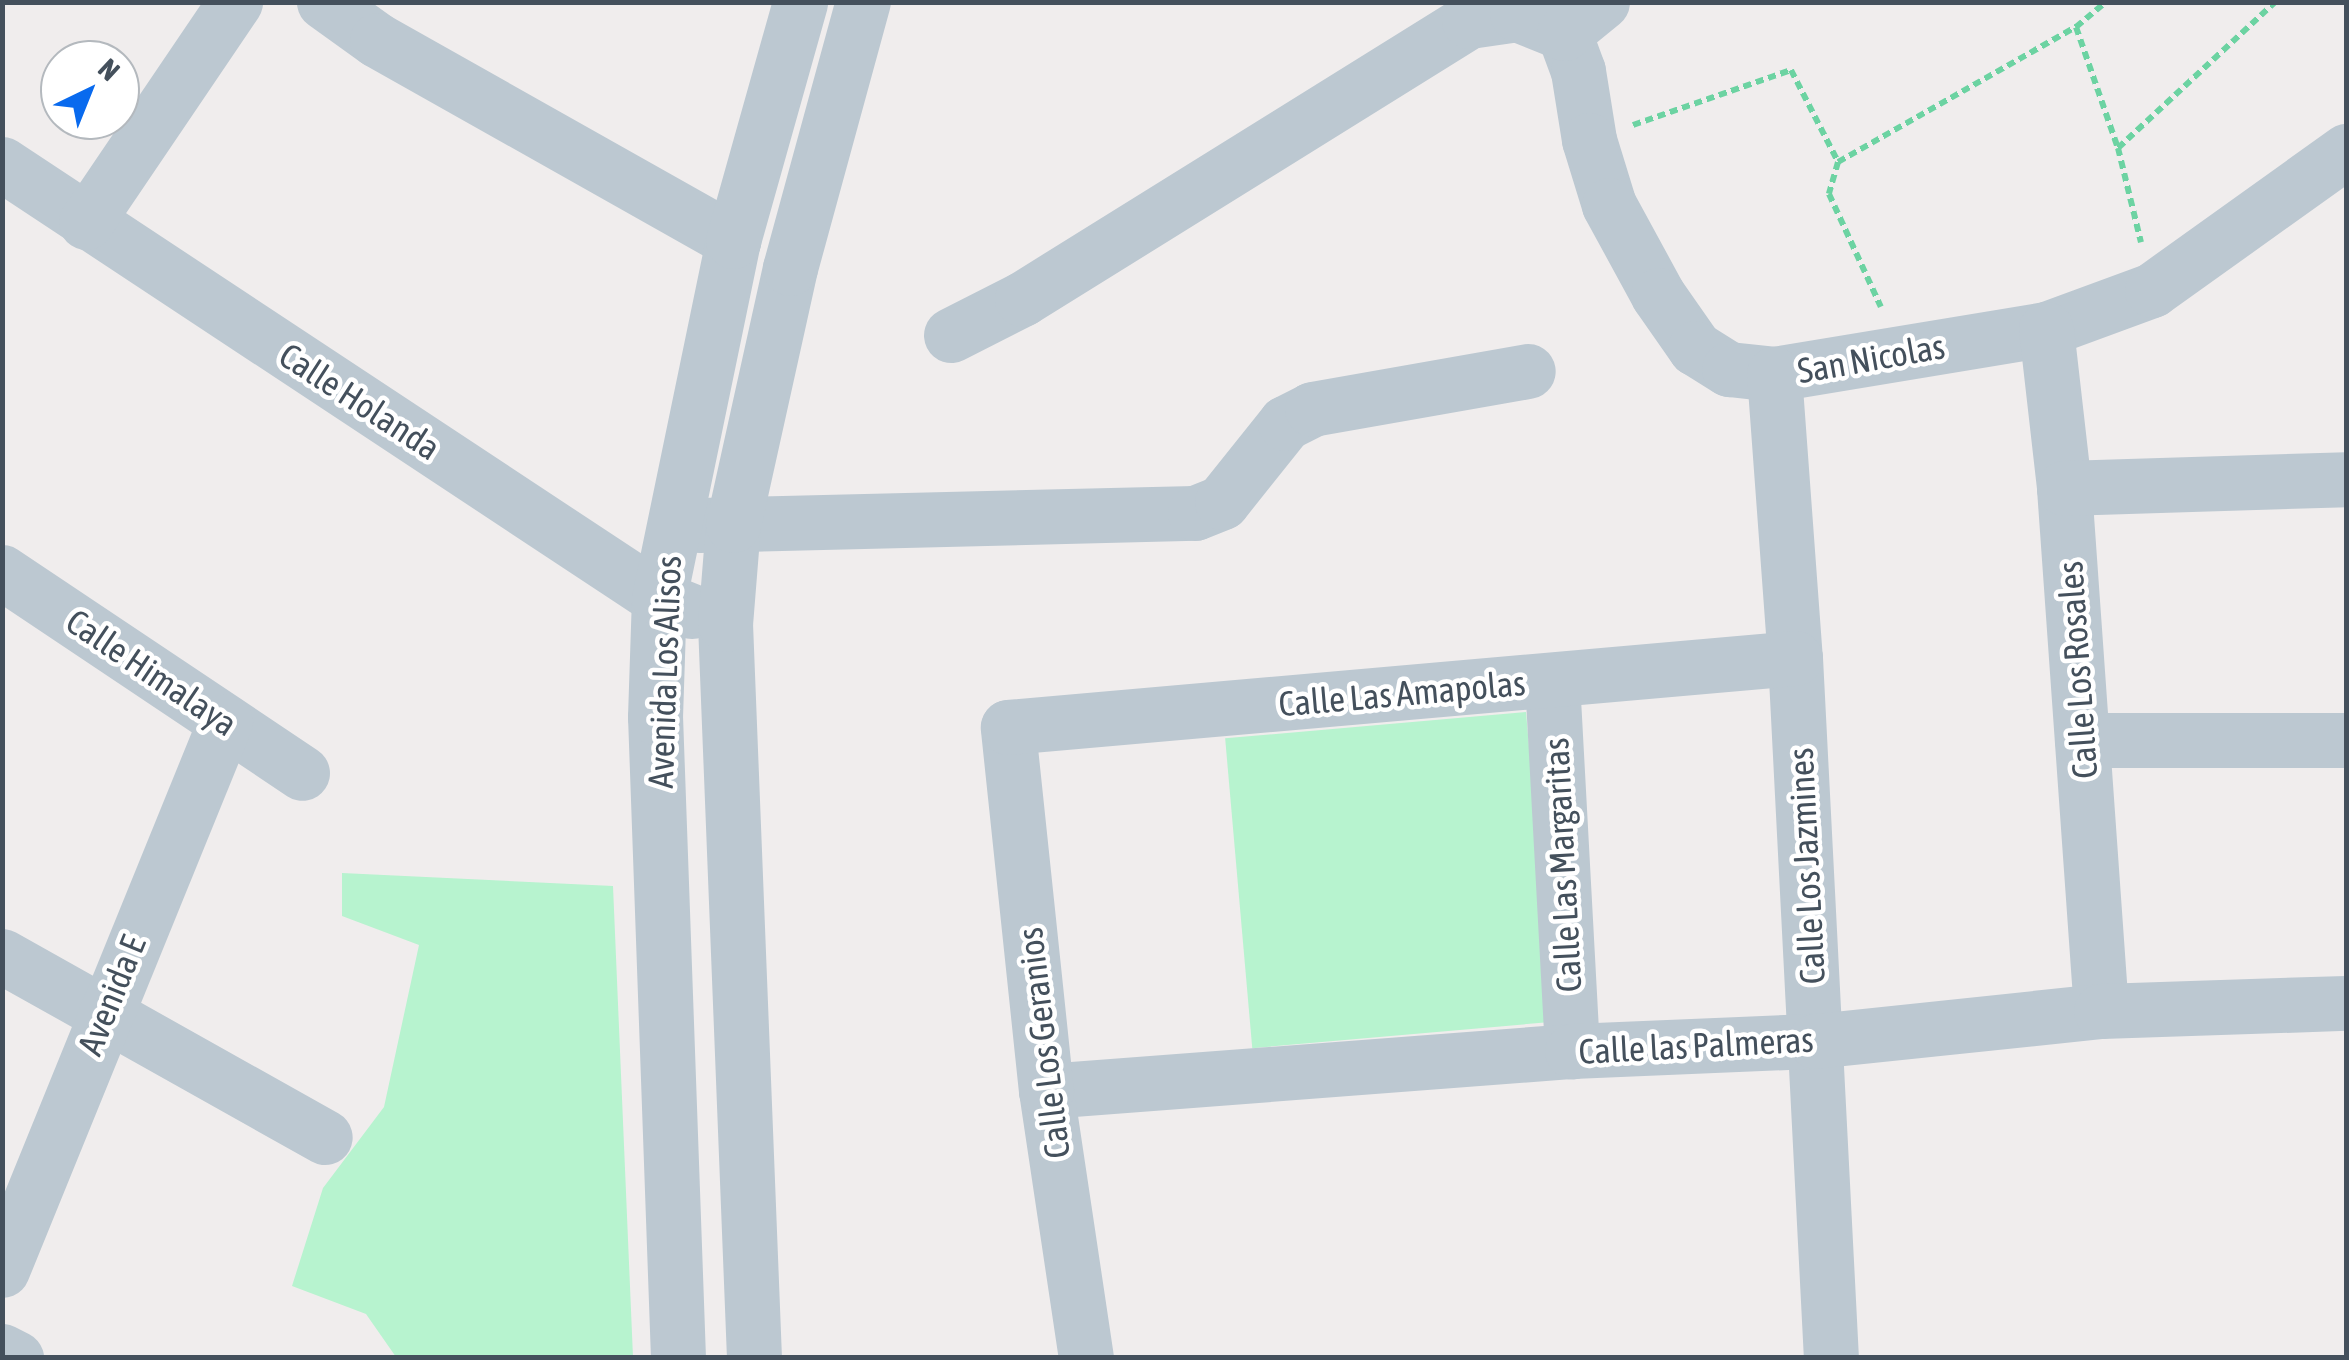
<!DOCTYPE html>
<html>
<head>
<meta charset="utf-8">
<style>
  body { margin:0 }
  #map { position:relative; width:2349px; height:1360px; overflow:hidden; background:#f0eded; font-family:"Asap Condensed",sans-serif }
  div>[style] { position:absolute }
  .green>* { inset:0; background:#b7f3cf; transform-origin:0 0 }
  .path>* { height:6px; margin-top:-3px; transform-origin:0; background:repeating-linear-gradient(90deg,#6cd3a2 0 8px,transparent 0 13px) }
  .minor>* { height:55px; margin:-27.5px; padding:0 27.5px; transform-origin:27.5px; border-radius:27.5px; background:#bcc8d1 }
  span { translate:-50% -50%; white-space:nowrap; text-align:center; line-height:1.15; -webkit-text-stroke:9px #fff; paint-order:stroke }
  .street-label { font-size:35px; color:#44505c }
  .frame { position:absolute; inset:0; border:5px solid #44505c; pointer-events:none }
  .north { position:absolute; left:40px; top:40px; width:100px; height:100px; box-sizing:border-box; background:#fff; border:2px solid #b4b9be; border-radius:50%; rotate:43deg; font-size:28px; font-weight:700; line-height:40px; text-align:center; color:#44505c }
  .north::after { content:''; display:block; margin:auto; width:35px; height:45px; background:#096aee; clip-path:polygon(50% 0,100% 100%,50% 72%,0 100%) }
</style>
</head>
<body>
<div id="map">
  <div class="green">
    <div style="left:1526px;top:712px;width:311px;height:302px;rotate:85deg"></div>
    <div style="clip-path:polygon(342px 873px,613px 886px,633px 1357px,396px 1357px,366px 1314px,292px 1286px,323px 1188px,384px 1107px,419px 945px,342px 916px)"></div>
  </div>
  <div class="path">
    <div style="left:2076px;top:27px;width:128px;rotate:70.9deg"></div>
    <div style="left:2118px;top:148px;width:97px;rotate:76.3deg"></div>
    <div style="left:1633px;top:125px;width:167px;rotate:-19.2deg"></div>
    <div style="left:1791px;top:70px;width:103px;rotate:62.9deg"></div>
    <div style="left:1838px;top:162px;width:33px;rotate:106deg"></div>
    <div style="left:1829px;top:194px;width:124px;rotate:65.3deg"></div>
    <div style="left:2118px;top:148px;width:214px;rotate:-42.9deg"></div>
    <div style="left:1838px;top:162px;width:274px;rotate:-29.6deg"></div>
    <div style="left:2076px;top:27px;width:39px;rotate:-40deg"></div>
  </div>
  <div class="minor">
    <div style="left:324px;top:2px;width:65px;rotate:35.6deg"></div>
    <div style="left:377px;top:40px;width:409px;rotate:29.4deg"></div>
    <div style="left:1564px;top:33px;width:40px;rotate:69.8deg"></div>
    <div style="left:1578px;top:71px;width:70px;rotate:80.9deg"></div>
    <div style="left:1589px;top:140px;width:68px;rotate:72.9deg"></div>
    <div style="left:1609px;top:205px;width:102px;rotate:61.4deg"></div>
    <div style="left:1658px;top:295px;width:65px;rotate:55.1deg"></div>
    <div style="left:1695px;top:348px;width:40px;rotate:32deg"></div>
    <div style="left:1729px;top:369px;width:45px;rotate:6.3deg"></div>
    <div style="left:1774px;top:374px;width:276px;rotate:-9.4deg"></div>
    <div style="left:2046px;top:329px;width:113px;rotate:-20.2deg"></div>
    <div style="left:2152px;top:290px;width:239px;rotate:-35.6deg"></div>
    <div style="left:2px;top:164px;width:787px;rotate:33.45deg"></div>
    <div style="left:659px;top:598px;width:35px;rotate:22deg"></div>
    <div style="left:86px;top:222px;width:266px;rotate:-55.9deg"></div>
    <div style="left:2046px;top:329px;width:160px;rotate:83.5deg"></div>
    <div style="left:2064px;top:488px;width:524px;rotate:85.95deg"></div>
    <div style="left:951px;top:335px;width:80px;rotate:-26.9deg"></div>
    <div style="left:1022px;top:299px;width:526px;rotate:-31.88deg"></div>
    <div style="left:1469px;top:21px;width:49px;rotate:-8.3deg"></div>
    <div style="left:1517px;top:14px;width:51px;rotate:22deg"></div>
    <div style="left:1564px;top:33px;width:49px;rotate:-39.2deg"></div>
    <div style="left:1774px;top:374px;width:285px;rotate:85.8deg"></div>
    <div style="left:1795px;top:658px;width:701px;rotate:87.06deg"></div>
    <div style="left:2064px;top:488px;width:282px;rotate:-1.8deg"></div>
    <div style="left:699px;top:525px;width:496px;rotate:-1.4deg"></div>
    <div style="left:1195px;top:513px;width:29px;rotate:-22deg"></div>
    <div style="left:1222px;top:502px;width:101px;rotate:-51.4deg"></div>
    <div style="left:1285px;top:423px;width:30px;rotate:-27deg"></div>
    <div style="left:1312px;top:409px;width:219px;rotate:-10deg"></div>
    <div style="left:2px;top:572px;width:361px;rotate:33.8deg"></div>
    <div style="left:1552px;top:680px;width:372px;rotate:86.9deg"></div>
    <div style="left:2082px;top:740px;width:264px"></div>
    <div style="left:2px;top:956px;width:370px;rotate:29.3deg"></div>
    <div style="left:1046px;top:1091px;width:528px;rotate:-4.35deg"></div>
    <div style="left:1572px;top:1051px;width:243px;rotate:-2.4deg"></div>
    <div style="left:1815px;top:1041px;width:288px;rotate:-6deg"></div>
    <div style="left:2101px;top:1011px;width:245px;rotate:-1.9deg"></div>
    <div style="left:2px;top:1270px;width:592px;rotate:-67.86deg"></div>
    <div style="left:2px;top:1351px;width:16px;rotate:27deg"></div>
    <div style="left:678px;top:1358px;width:641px;rotate:-92.05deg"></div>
    <div style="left:655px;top:717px;width:119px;rotate:-88.1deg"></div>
    <div style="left:659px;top:598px;width:365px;rotate:-78.3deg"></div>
    <div style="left:733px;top:241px;width:248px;rotate:-74.3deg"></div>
    <div style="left:754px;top:1358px;width:735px;rotate:-92.26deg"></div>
    <div style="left:725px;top:624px;width:99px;rotate:-85.4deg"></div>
    <div style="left:733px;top:525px;width:263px;rotate:-77.5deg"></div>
    <div style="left:790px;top:268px;width:276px;rotate:-74.7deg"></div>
    <div style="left:1086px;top:1358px;width:270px;rotate:-98.5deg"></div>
    <div style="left:1046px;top:1091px;width:366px;rotate:-96deg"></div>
    <div style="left:1008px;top:727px;width:790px;rotate:-5.01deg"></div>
  </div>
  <div class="street-label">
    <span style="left:1871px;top:358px;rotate:-10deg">San Nicolas</span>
    <span style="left:360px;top:401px;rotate:33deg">Calle Holanda</span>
    <span style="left:2077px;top:670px;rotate:-94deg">Calle Los Rosales</span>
    <span style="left:152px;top:672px;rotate:34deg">Calle Himalaya</span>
    <span style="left:664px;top:672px;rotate:-88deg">Avenida Los Alisos</span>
    <span style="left:1402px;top:693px;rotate:-5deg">Calle Las Amapolas</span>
    <span style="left:1562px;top:865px;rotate:-93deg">Calle Las Margaritas</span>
    <span style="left:1806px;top:866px;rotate:-93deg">Calle Los Jazmines</span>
    <span style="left:111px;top:995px;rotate:-68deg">Avenida E</span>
    <span style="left:1043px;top:1043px;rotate:-97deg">Calle Los Geranios</span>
    <span style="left:1696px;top:1045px;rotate:-3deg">Calle las Palmeras</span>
  </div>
  <div class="frame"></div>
  <div class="north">N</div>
</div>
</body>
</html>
